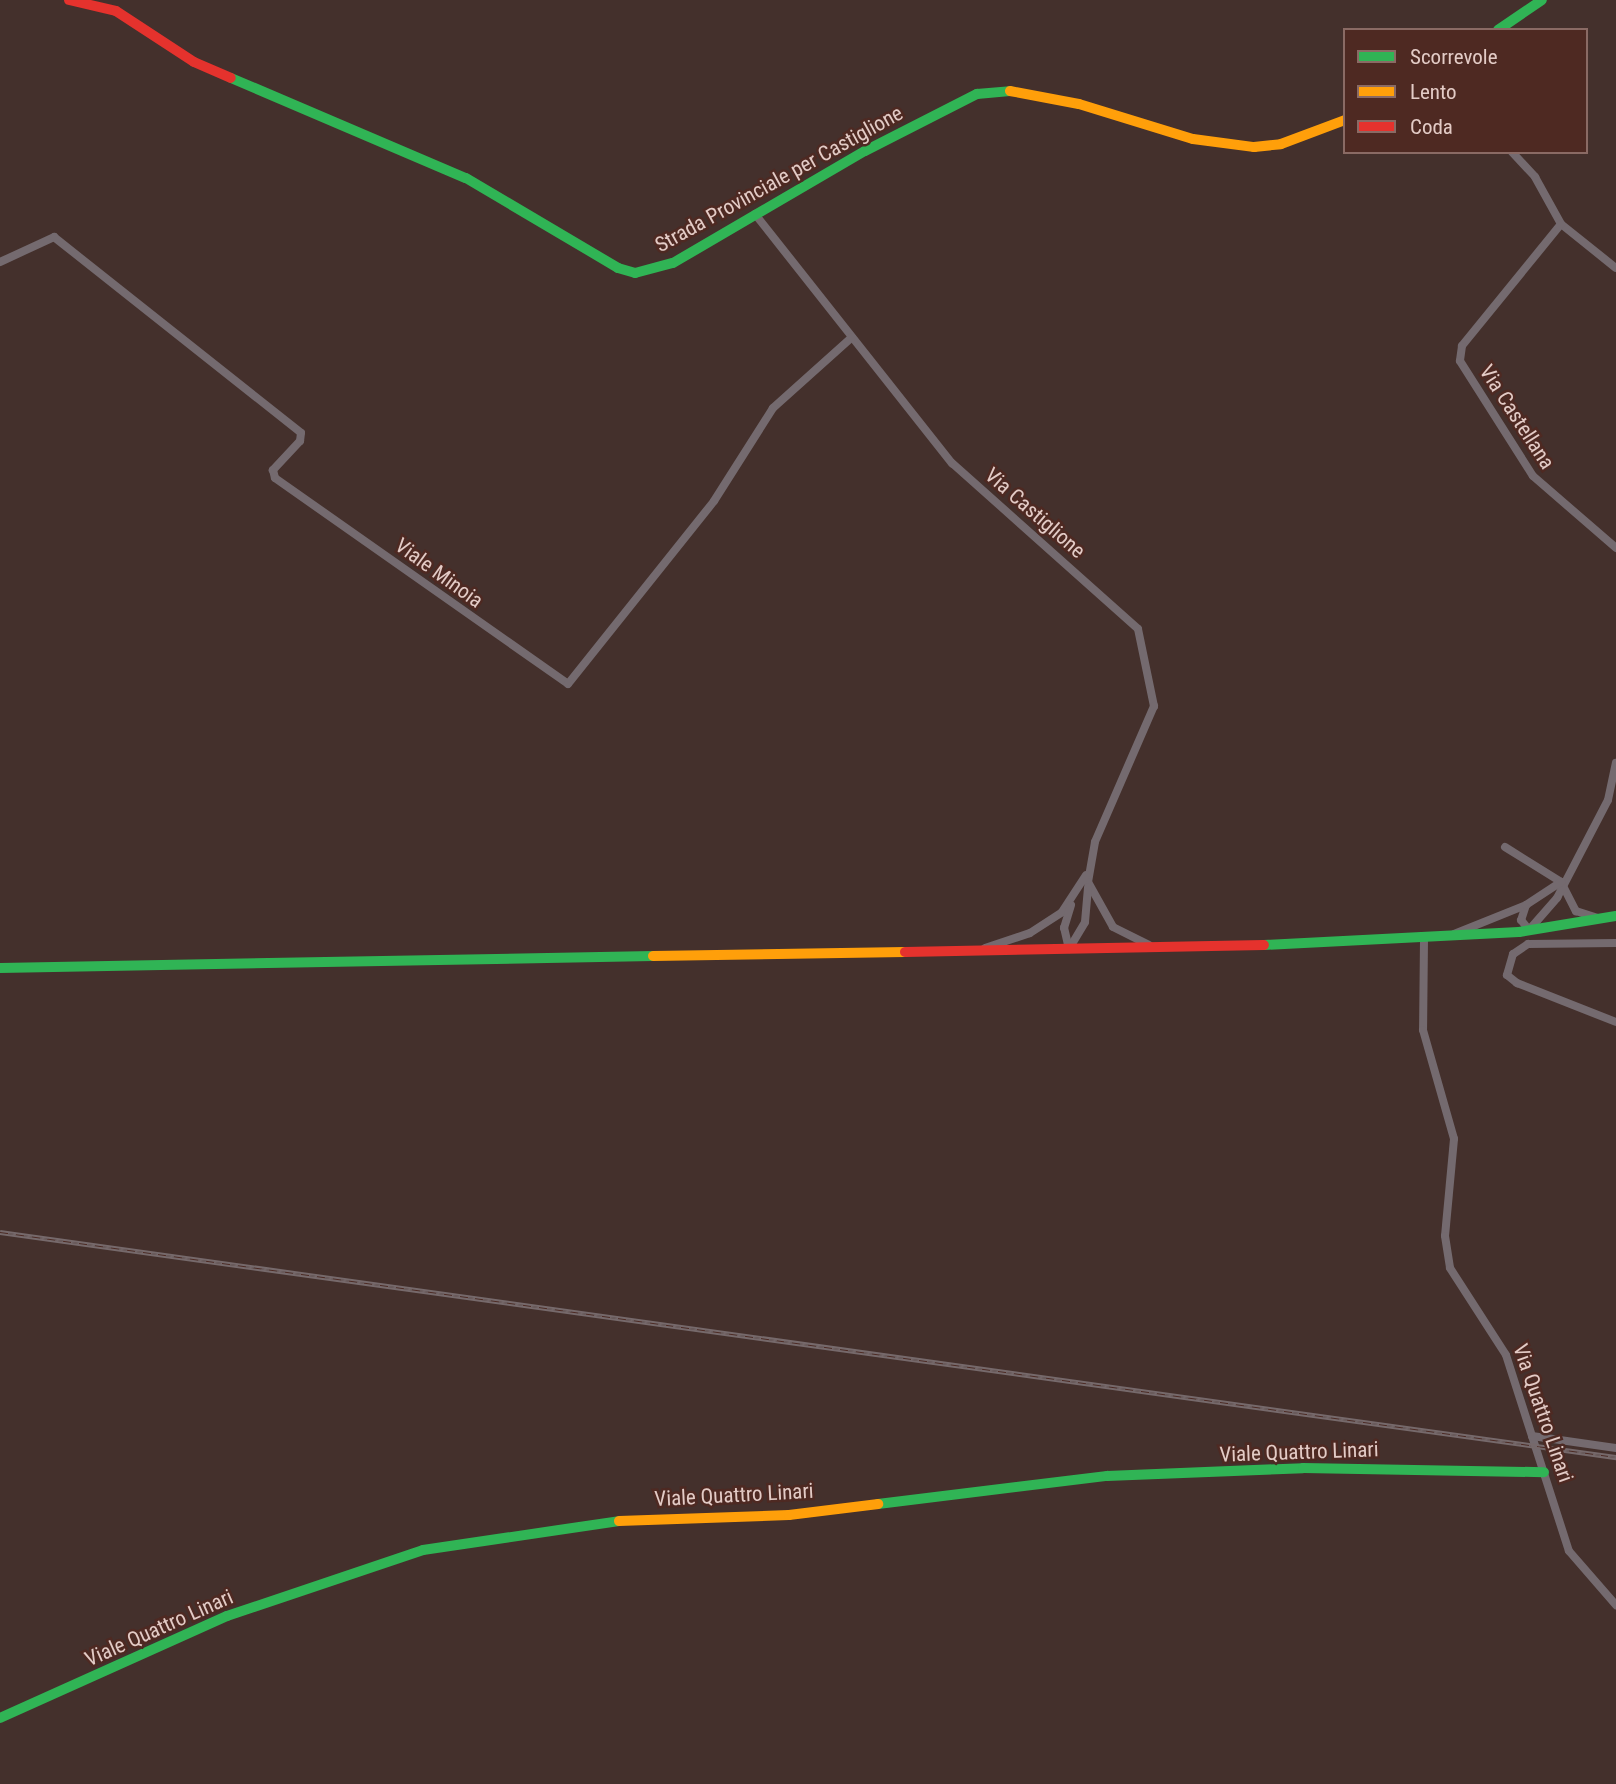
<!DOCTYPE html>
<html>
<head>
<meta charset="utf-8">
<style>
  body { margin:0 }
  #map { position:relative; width:1616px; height:1784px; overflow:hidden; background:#44302c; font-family:"Roboto Condensed",sans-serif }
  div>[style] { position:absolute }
  .street>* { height:8px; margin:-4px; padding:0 4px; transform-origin:4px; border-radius:4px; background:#746a6f }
  .fast>* { height:10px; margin:-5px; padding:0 5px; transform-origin:5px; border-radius:5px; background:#30b455 }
  .slow>* { height:10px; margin:-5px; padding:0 5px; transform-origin:5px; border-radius:5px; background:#ff9f0a }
  .jam>* { height:10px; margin:-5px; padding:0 5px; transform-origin:5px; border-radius:5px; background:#e5322d }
  .rail>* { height:5px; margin-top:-2.5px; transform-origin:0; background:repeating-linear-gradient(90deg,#4e2922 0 8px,#76696b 0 16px); box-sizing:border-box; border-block:2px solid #76696b }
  span { translate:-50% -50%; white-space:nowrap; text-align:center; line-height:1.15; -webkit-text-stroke:5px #4e2922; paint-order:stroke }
  .street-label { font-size:21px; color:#e3cbc6 }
  .legend { position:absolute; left:1343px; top:28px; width:245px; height:126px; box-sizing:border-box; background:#4e2922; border:2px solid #8a6a64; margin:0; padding:9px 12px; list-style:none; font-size:21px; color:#e3cbc6 }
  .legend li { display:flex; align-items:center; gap:14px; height:35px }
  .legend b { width:35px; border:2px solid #8a6a64 }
</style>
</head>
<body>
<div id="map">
  <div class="street">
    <div style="left:1512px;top:152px;width:34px;rotate:47deg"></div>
    <div style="left:1535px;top:177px;width:54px;rotate:61deg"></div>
    <div style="left:1561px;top:224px;width:70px;rotate:38.7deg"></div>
    <div style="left:755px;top:214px;width:318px;rotate:51.7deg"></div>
    <div style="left:952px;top:463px;width:249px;rotate:41.7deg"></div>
    <div style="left:1138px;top:629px;width:79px;rotate:78.3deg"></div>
    <div style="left:1154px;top:706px;width:148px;rotate:113.5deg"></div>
    <div style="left:1095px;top:842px;width:41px;rotate:99.9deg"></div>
    <div style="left:1088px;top:882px;width:51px;rotate:60.9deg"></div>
    <div style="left:1113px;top:927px;width:40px;rotate:26.6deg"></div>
    <div style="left:1561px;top:224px;width:157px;rotate:129.1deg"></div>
    <div style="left:1462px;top:346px;width:15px;rotate:98deg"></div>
    <div style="left:1460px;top:361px;width:136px;rotate:57.6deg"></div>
    <div style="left:1533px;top:476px;width:110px;rotate:40.9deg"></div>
    <div style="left:0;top:262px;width:60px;rotate:-24.8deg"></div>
    <div style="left:54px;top:237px;width:315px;rotate:38.4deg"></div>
    <div style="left:301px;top:433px;width:8px;rotate:97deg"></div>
    <div style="left:300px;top:441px;width:40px;rotate:133deg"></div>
    <div style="left:273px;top:470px;width:8px;rotate:76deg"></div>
    <div style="left:275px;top:478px;width:358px;rotate:35.1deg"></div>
    <div style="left:568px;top:684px;width:234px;rotate:-51.4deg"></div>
    <div style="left:714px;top:501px;width:110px;rotate:-57.6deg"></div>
    <div style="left:773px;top:408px;width:106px;rotate:-41.9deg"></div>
    <div style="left:1505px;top:847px;width:66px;rotate:32deg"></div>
    <div style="left:1561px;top:882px;width:33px;rotate:63deg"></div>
    <div style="left:1576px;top:911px;width:23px;rotate:18deg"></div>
    <div style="left:1526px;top:905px;width:16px;rotate:108deg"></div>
    <div style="left:1521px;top:920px;width:13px;rotate:51deg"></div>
    <div style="left:1529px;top:930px;width:43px;rotate:-48.8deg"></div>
    <div style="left:1557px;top:898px;width:110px;rotate:-62.5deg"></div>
    <div style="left:1608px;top:800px;width:38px;rotate:-78deg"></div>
    <div style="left:1454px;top:934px;width:78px;rotate:-21.9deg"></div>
    <div style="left:1526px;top:905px;width:42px;rotate:-33.3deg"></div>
    <div style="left:1424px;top:940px;width:90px;rotate:90.6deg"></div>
    <div style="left:1423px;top:1030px;width:113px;rotate:74.1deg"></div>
    <div style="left:1454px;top:1139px;width:97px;rotate:95.3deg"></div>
    <div style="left:1445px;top:1236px;width:32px;rotate:81deg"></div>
    <div style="left:1450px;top:1268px;width:103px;rotate:57.2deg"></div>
    <div style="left:1506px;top:1355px;width:206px;rotate:72.2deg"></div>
    <div style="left:1569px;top:1551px;width:72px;rotate:49deg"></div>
    <div style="left:1616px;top:943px;width:88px;rotate:179.3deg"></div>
    <div style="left:1528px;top:944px;width:18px;rotate:146deg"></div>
    <div style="left:1513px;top:954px;width:22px;rotate:106deg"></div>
    <div style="left:1507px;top:975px;width:13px;rotate:39deg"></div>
    <div style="left:1517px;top:983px;width:106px;rotate:21.5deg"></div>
    <div style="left:985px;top:948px;width:47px;rotate:-18.4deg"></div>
    <div style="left:1030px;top:933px;width:38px;rotate:-33deg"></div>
    <div style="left:1062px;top:912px;width:44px;rotate:-57deg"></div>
    <div style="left:1069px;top:949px;width:31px;rotate:-59deg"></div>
    <div style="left:1085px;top:922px;width:35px;rotate:-85deg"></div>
    <div style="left:1069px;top:949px;width:22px;rotate:-103deg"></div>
    <div style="left:1064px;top:928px;width:24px;rotate:-73deg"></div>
    <div style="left:1532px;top:1436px;width:85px;rotate:8.1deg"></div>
  </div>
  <div class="fast">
    <div style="left:1498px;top:30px;width:53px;rotate:-34.3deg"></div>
    <div style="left:231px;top:78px;width:255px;rotate:23.1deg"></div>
    <div style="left:466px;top:178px;width:177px;rotate:30.6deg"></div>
    <div style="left:618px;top:268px;width:18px;rotate:16deg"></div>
    <div style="left:635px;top:273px;width:39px;rotate:-15deg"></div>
    <div style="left:673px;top:263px;width:222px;rotate:-30.3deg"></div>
    <div style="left:865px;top:151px;width:126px;rotate:-27deg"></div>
    <div style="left:977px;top:94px;width:33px;rotate:-5deg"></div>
    <div style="left:1264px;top:945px;width:255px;rotate:-2.9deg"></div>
    <div style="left:1519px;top:932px;width:98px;rotate:-9.4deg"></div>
    <div style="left:0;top:968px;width:653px;rotate:-1.05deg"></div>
    <div style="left:878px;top:1504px;width:231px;rotate:-7deg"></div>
    <div style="left:1107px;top:1476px;width:196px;rotate:-2.3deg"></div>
    <div style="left:1303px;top:1468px;width:241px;rotate:1deg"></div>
    <div style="left:0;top:1718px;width:249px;rotate:-24.2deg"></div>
    <div style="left:227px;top:1616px;width:207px;rotate:-18.6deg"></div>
    <div style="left:423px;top:1550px;width:198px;rotate:-8.4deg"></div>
  </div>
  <div class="slow">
    <div style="left:1010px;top:91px;width:70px;rotate:10.7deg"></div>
    <div style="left:1079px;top:104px;width:119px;rotate:17.1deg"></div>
    <div style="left:1193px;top:139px;width:62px;rotate:7.5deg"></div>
    <div style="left:1254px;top:147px;width:27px;rotate:-6deg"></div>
    <div style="left:1281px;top:144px;width:68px;rotate:-20.6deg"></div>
    <div style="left:653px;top:956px;width:252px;rotate:-0.9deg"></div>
    <div style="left:619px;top:1521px;width:170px;rotate:-2deg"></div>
    <div style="left:789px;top:1515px;width:90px;rotate:-7deg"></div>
  </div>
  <div class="jam">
    <div style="left:69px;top:0;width:48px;rotate:13.2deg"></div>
    <div style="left:116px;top:11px;width:93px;rotate:33.2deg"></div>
    <div style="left:194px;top:62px;width:40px;rotate:23.4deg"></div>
    <div style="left:905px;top:952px;width:359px;rotate:-1.1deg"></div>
  </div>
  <div class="rail">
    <div style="left:0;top:1232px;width:1632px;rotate:7.93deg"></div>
  </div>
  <div class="street-label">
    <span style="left:779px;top:179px;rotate:-29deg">Strada Provinciale per Castiglione</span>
    <span style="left:1517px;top:417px;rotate:57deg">Via Castellana</span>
    <span style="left:1035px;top:513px;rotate:41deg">Via Castiglione</span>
    <span style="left:439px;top:573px;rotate:36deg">Viale Minoia</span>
    <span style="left:1543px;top:1413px;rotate:71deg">Via Quattro Linari</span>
    <span style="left:1299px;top:1452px;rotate:-2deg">Viale Quattro Linari</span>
    <span style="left:734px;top:1495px;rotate:-3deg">Viale Quattro Linari</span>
    <span style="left:159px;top:1628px;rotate:-24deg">Viale Quattro Linari</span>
  </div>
  <ul class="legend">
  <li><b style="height:9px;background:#30b455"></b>Scorrevole</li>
  <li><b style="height:9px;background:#ff9f0a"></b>Lento</li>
  <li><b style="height:9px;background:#e5322d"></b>Coda</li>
  </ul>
</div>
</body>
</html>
